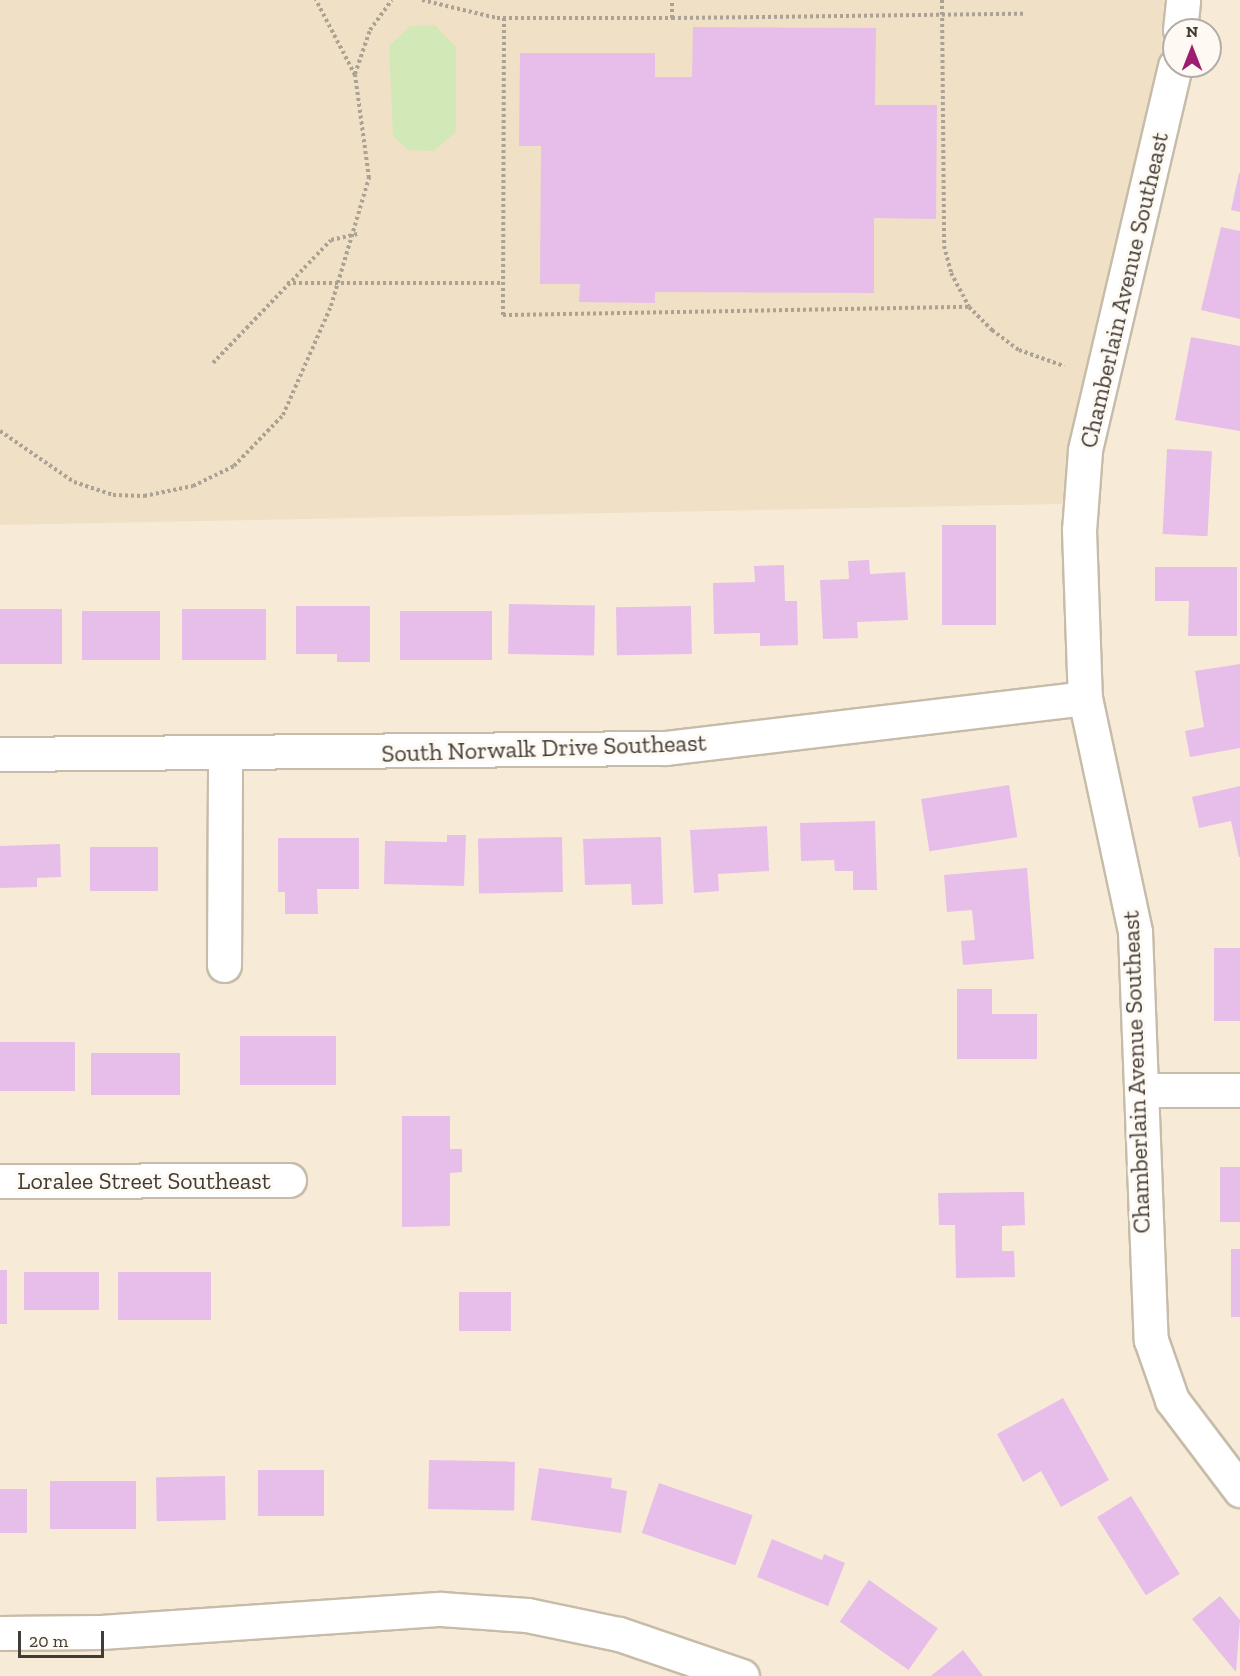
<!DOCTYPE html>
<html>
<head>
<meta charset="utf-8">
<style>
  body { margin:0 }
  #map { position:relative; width:1240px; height:1676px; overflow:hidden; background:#f7ebd8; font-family:"Zilla Slab",serif }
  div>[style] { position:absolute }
  .built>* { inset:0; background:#f0e0c6 }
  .green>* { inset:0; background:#d2e8b7 }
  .building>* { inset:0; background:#e6bee9; transform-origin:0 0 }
  .path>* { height:4px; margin-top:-2px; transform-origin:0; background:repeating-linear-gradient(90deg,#aba294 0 3px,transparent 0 6px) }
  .roads { filter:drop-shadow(2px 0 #c6bca9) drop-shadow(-2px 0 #c6bca9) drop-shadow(0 2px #c6bca9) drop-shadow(0 -2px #c6bca9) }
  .minor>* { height:33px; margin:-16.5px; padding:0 16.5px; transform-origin:16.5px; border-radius:16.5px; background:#fff }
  span { translate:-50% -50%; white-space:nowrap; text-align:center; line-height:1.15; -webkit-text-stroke:6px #fef9f2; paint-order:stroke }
  .street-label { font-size:24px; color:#413c35 }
  .north { position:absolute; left:1162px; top:18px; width:60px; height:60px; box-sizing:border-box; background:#fef9f2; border:2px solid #b2ada6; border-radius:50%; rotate:0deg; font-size:16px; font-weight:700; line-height:24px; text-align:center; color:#413c35 }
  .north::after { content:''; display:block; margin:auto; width:21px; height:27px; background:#9d1d71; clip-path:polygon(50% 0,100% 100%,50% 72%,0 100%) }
  .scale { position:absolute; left:18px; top:1631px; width:86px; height:27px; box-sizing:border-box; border:3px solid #413c35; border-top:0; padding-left:8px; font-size:18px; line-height:21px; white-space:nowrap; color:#413c35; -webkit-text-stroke:4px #fef9f2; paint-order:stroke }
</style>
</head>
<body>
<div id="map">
  <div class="built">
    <div style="clip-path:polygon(0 0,1164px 0,1160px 76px,1112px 262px,1062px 504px,0 525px)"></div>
  </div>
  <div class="green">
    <div style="clip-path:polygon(435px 25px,456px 47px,456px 132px,434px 151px,408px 150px,393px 136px,389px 46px,410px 26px)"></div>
  </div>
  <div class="building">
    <div style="clip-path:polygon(693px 27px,876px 28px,875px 105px,937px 105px,936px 219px,874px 218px,874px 293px,655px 292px,655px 303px,579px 302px,580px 284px,540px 284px,541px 146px,519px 146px,520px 53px,655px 53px,655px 77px,692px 77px)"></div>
    <div style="clip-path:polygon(1239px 173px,1240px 173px,1240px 212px,1231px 210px)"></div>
    <div style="clip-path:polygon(1221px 227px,1240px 231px,1240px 319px,1201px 310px)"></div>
    <div style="clip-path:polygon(1191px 337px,1240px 346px,1240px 431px,1175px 420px)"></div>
    <div style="left:1167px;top:449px;width:45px;height:85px;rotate:3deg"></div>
    <div style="left:942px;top:525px;width:54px;height:100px"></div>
    <div style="clip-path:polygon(869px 560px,870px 574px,905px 572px,908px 620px,857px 622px,858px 638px,823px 639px,820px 580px,849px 579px,848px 561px)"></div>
    <div style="clip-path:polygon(784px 565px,785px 601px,797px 601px,798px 645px,760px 646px,760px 633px,714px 634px,713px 583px,755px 582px,754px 566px)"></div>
    <div style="clip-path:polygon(1155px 567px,1237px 567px,1237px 636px,1188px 636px,1189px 601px,1155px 601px)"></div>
    <div style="left:509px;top:604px;width:86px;height:50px;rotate:1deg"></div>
    <div style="clip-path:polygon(296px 606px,370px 606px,370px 662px,337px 662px,337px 654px,296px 654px)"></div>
    <div style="left:691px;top:606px;width:48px;height:75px;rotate:89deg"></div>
    <div style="left:0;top:609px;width:62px;height:55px"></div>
    <div style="left:182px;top:609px;width:84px;height:51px"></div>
    <div style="left:82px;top:611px;width:78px;height:49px"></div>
    <div style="left:400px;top:611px;width:92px;height:49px"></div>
    <div style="clip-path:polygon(1240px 664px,1240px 748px,1190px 757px,1185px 731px,1204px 727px,1195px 671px)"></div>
    <div style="left:1009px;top:785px;width:53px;height:89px;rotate:81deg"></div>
    <div style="clip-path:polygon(1240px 786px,1240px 857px,1239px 857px,1231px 821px,1199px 828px,1192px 797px)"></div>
    <div style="clip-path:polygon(875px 821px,877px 890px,853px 890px,853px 871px,835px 871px,834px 860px,801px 861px,800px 823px)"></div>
    <div style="clip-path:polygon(767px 826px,769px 871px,718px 874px,719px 891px,694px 893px,690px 830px)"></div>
    <div style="clip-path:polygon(447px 835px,466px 835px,464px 886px,384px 884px,385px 841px,447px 842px)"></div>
    <div style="left:562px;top:837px;width:55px;height:84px;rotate:89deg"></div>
    <div style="clip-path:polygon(661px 837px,663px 904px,632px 905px,631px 884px,585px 885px,583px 839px)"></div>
    <div style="clip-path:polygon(278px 838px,359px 838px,359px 889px,317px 889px,318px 914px,285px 914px,285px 892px,278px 892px)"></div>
    <div style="clip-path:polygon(60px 844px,61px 877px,37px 878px,37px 887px,0 888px,0 846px)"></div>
    <div style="left:90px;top:847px;width:68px;height:44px"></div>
    <div style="clip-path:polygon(1027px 868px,1034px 959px,963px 965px,961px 941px,975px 940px,972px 910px,947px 912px,944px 875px)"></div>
    <div style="left:1214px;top:948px;width:26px;height:73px"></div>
    <div style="clip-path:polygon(957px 989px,992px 989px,992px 1014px,1037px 1014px,1037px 1059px,957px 1059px)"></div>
    <div style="left:240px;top:1036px;width:96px;height:49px"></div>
    <div style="left:0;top:1042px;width:75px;height:49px"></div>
    <div style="left:91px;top:1053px;width:89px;height:42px"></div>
    <div style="clip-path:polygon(402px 1116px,450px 1116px,450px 1149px,462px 1149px,462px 1172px,450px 1173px,450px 1226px,402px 1227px)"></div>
    <div style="left:1220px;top:1167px;width:20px;height:55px"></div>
    <div style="clip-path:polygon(1024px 1192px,1025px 1225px,1002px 1226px,1002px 1251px,1014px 1251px,1015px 1277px,956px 1278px,955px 1225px,939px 1225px,938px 1193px)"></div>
    <div style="left:1231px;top:1249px;width:9px;height:68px"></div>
    <div style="left:0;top:1270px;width:7px;height:54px"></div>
    <div style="left:24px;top:1272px;width:75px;height:38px"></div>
    <div style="left:118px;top:1272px;width:93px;height:48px"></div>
    <div style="left:459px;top:1292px;width:52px;height:39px"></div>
    <div style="clip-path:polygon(1063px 1398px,1109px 1480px,1061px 1507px,1041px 1471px,1023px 1482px,997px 1434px)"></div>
    <div style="left:429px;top:1460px;width:86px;height:49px;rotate:1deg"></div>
    <div style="clip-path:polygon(539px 1468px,612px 1478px,611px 1488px,627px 1491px,621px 1533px,531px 1520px)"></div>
    <div style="left:258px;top:1470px;width:66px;height:46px"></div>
    <div style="left:225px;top:1476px;width:44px;height:69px;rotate:89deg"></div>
    <div style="left:50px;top:1481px;width:86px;height:48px"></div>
    <div style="left:659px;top:1483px;width:99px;height:53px;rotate:19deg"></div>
    <div style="left:0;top:1489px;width:27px;height:44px"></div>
    <div style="left:1131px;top:1496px;width:92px;height:40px;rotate:58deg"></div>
    <div style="clip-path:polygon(772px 1539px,822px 1560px,824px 1554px,845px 1563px,828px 1606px,757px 1577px)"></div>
    <div style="left:869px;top:1580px;width:84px;height:51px;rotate:35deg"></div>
    <div style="clip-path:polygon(1220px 1596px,1240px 1620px,1236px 1672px,1192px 1619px)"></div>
    <div style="clip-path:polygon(963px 1650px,983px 1676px,931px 1676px)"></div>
  </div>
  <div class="path">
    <div style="left:422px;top:0;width:77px;rotate:13.5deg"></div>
    <div style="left:497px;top:18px;width:175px"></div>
    <div style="left:672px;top:18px;width:18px;rotate:-90deg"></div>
    <div style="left:942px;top:0;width:246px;rotate:89.5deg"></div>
    <div style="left:944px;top:246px;width:28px;rotate:75deg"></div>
    <div style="left:951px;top:273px;width:38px;rotate:62deg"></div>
    <div style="left:969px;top:307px;width:33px;rotate:45deg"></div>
    <div style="left:992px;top:330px;width:34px;rotate:37deg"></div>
    <div style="left:1019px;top:350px;width:48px;rotate:19.6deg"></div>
    <div style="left:504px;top:18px;width:297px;rotate:90.2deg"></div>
    <div style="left:503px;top:315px;width:466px;rotate:-1deg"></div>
    <div style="left:672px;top:18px;width:352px;rotate:-0.7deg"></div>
    <div style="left:355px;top:74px;width:46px;rotate:-71.2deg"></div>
    <div style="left:370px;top:30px;width:37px;rotate:-54deg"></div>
    <div style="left:287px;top:283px;width:216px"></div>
    <div style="left:213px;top:363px;width:170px;rotate:-46.2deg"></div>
    <div style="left:331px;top:240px;width:27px;rotate:-13deg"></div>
    <div style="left:0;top:431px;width:90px;rotate:34.6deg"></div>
    <div style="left:74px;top:482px;width:41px;rotate:18.4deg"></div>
    <div style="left:113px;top:495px;width:31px;rotate:2deg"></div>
    <div style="left:144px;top:496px;width:50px;rotate:-11.5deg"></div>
    <div style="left:193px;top:486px;width:46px;rotate:-26deg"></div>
    <div style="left:234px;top:466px;width:71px;rotate:-46.1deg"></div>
    <div style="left:283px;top:415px;width:119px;rotate:-66.2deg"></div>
    <div style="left:331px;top:306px;width:134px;rotate:-73.5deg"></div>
    <div style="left:369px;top:178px;width:104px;rotate:-97.7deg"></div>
    <div style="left:355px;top:75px;width:85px;rotate:-117.5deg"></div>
  </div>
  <div class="roads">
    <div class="minor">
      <div style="left:1180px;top:30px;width:30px;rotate:-84deg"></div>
      <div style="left:1175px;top:66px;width:395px;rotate:103.2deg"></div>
      <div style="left:1085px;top:451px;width:79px;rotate:94.3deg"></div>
      <div style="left:1079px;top:530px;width:168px;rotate:88deg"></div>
      <div style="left:1085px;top:698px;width:239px;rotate:77.9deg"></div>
      <div style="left:1135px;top:932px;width:408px;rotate:87.8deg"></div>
      <div style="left:1151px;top:1340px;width:64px;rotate:70.7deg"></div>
      <div style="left:1172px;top:1400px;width:113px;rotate:52.9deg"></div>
      <div style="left:0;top:754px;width:666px;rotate:-0.52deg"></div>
      <div style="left:666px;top:748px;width:422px;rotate:-6.8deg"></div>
      <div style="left:224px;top:965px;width:211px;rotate:-89.7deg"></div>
      <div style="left:1141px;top:1090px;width:99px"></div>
      <div style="left:0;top:1181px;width:289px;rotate:-0.2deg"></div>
      <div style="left:0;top:1633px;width:101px;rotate:-0.6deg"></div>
      <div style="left:101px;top:1632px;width:341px;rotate:-3.9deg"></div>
      <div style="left:441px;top:1609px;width:86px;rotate:4deg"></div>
      <div style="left:527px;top:1615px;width:94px;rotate:11.7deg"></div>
      <div style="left:619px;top:1634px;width:130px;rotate:18.9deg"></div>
    </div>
  </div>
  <div class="street-label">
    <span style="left:1124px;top:290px;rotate:-77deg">Chamberlain Avenue Southeast</span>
    <span style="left:544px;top:748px;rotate:-2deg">South Norwalk Drive Southeast</span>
    <span style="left:1136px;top:1072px;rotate:-92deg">Chamberlain Avenue Southeast</span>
    <span style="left:144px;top:1181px">Loralee Street Southeast</span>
  </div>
  <div class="north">N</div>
  <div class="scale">20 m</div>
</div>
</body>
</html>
